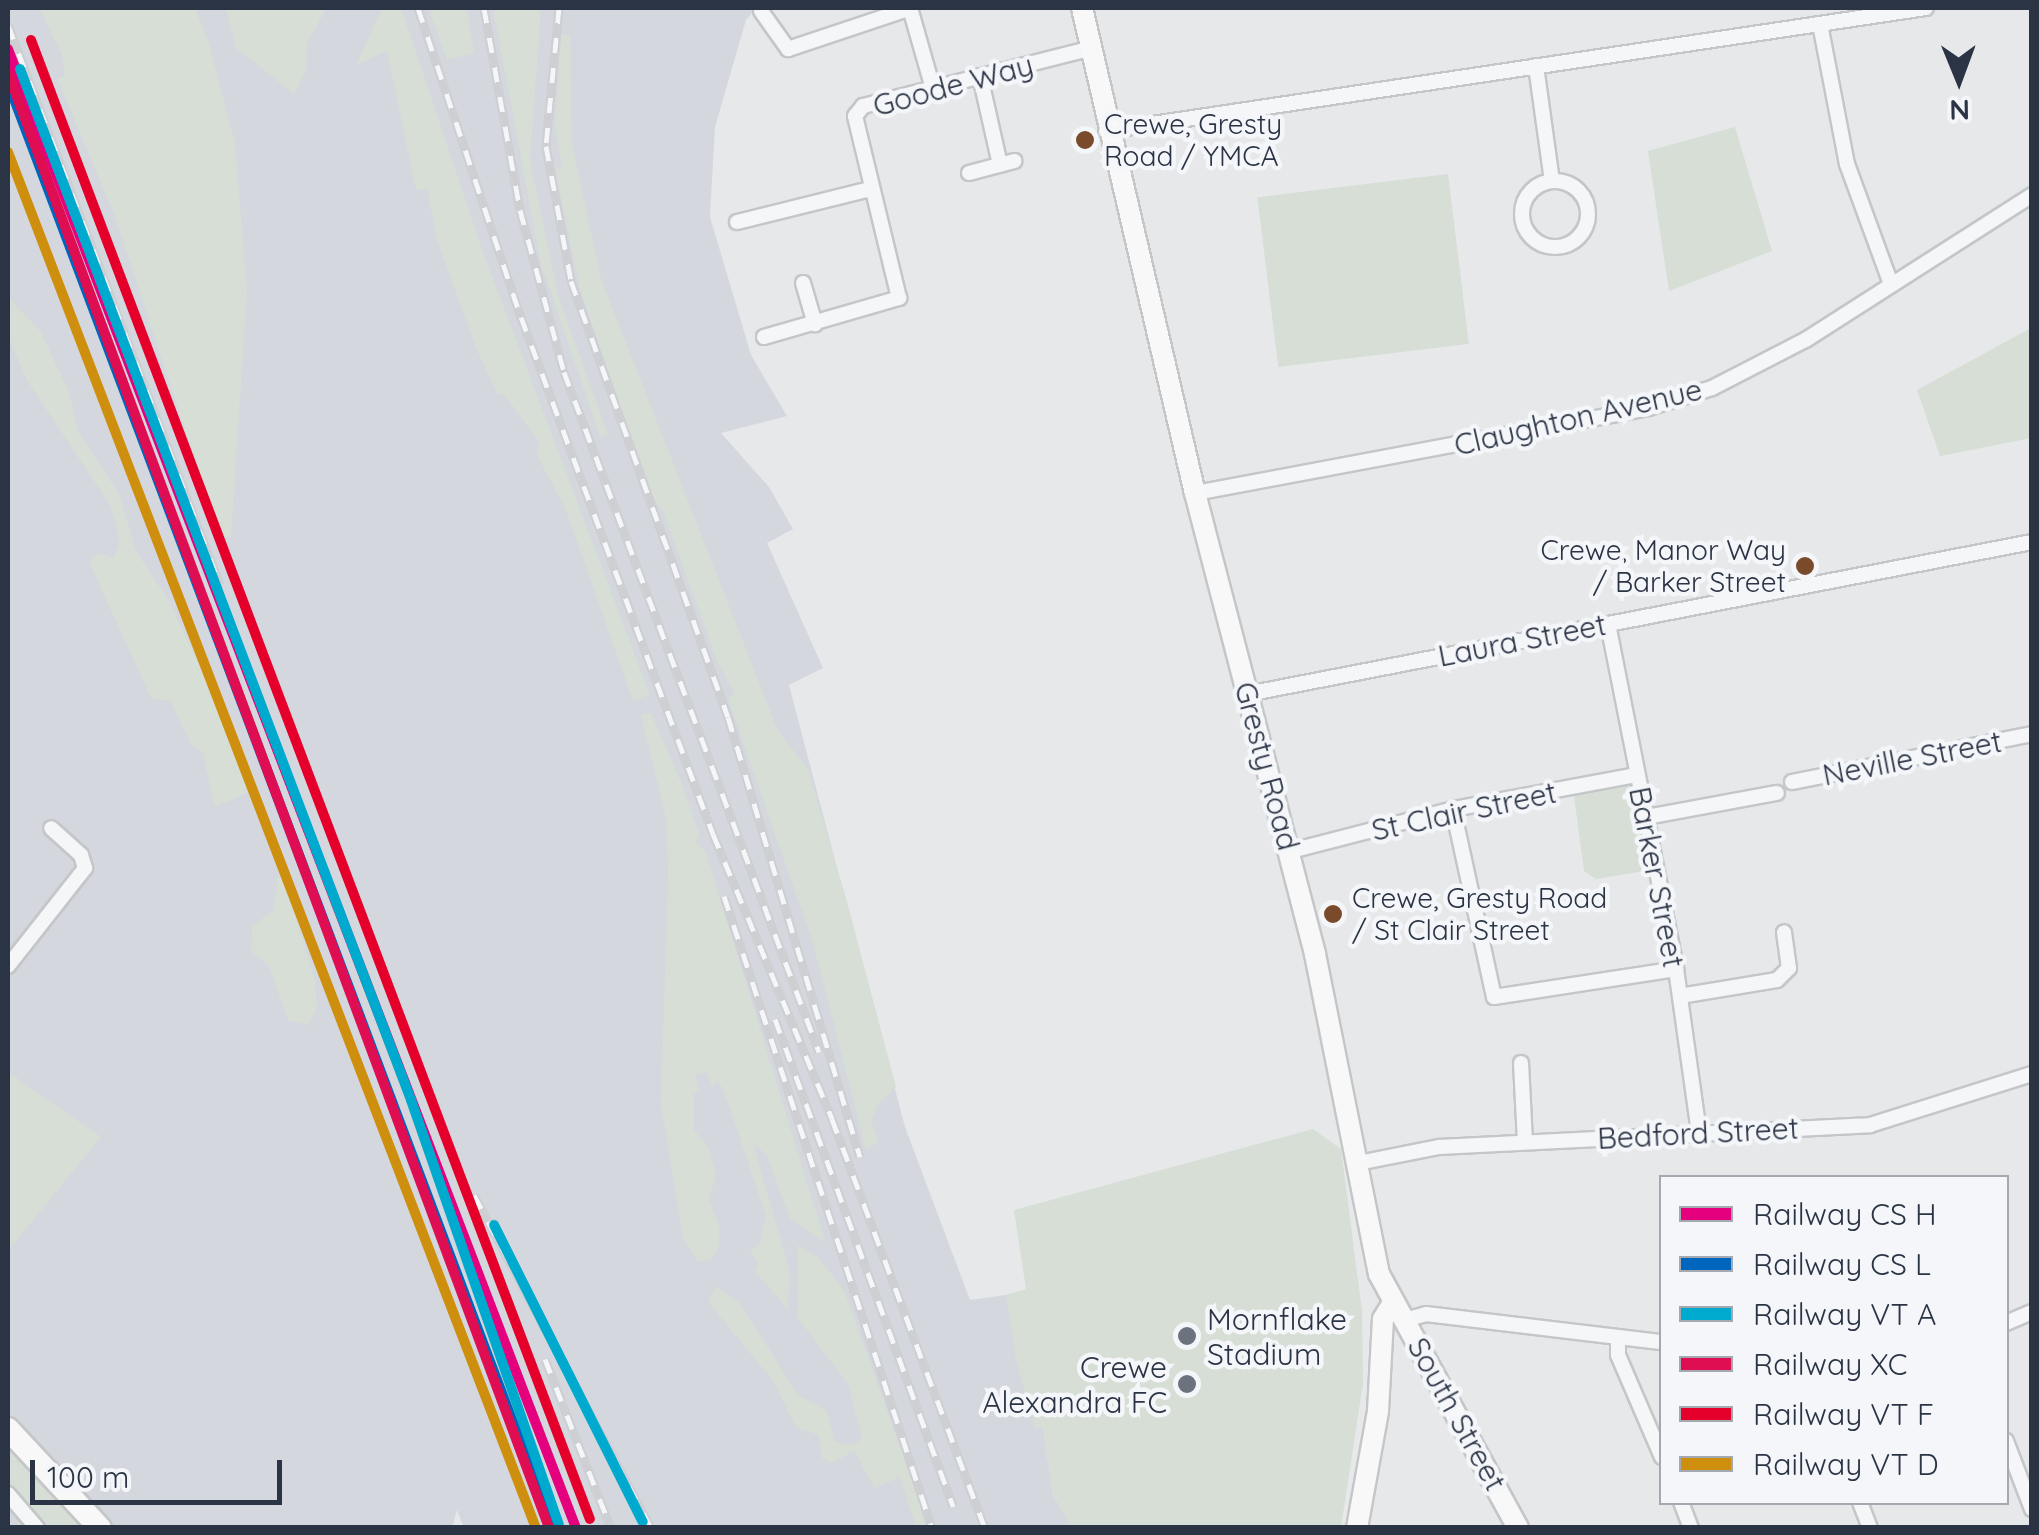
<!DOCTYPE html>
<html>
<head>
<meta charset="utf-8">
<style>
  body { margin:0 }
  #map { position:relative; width:2039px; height:1535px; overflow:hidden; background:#e6e8ea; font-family:Quicksand,sans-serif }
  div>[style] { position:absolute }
  .built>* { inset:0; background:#d4d7dd }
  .green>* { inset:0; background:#d6ded6; transform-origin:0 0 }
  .roads { filter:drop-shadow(2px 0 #c4c6c8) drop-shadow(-2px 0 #c4c6c8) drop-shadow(0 2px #c4c6c8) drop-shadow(0 -2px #c4c6c8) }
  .street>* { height:14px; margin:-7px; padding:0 7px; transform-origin:7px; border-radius:7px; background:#f5f6f7 }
  .street>.ring { margin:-7px; padding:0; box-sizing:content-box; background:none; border:14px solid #f5f6f7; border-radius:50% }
  .secondary>* { height:20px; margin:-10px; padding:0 10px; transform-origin:10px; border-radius:10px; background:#f8f8f8 }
  .primary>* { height:22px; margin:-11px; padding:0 11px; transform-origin:11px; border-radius:11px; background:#f8f8f8 }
  .rail>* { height:9px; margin-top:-4.5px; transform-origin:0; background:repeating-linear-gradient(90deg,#f4f6f9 0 15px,#cecfd2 0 30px); box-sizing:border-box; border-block:2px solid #cecfd2 }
  .rail-1>* { height:10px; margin:-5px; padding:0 5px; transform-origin:5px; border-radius:5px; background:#e5007d }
  .rail-2>* { height:10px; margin:-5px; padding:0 5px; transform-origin:5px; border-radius:5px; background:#0065bd }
  .rail-3>* { height:10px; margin:-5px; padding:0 5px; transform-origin:5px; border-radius:5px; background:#00a9ce }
  .rail-4>* { height:10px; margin:-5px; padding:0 5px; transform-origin:5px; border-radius:5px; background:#df0d52 }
  .rail-5>* { height:10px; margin:-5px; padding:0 5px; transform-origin:5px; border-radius:5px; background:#e4002b }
  .rail-6>* { height:10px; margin:-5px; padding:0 5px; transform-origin:5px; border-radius:5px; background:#ce8f0e }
  .dots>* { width:28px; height:28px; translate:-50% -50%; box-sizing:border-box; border:5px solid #f4f6f9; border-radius:50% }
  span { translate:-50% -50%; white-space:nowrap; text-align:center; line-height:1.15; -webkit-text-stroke:9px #f4f6f9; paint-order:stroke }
  .bus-label { font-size:28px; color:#2b3445 }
  .left { translate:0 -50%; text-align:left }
  .right { translate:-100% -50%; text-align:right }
  .street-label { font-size:30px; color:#2b3445 }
  .poi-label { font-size:30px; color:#2b3445 }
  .frame { position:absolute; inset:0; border:10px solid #2b3445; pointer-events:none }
  .legend { position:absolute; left:1659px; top:1175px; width:350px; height:330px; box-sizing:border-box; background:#f4f6f9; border:2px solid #a4a8b1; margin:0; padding:12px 18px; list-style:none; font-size:30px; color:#2b3445 }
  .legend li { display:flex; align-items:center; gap:20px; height:50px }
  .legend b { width:50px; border:2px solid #a4a8b1 }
  .north { position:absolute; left:1909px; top:30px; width:100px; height:100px; -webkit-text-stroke:8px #f4f6f9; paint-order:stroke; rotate:179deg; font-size:28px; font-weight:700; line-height:40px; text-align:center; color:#2b3445 }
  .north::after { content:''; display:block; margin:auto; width:35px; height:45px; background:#2b3445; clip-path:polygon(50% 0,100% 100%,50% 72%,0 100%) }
  .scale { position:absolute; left:30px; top:1460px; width:252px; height:45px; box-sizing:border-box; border:5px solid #2b3445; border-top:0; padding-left:12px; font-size:30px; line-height:35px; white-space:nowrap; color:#2b3445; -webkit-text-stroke:8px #f4f6f9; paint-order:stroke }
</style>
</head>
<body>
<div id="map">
  <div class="built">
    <div style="clip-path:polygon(8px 8px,756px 8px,746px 20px,715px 127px,710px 217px,751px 355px,787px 416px,721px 433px,769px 487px,793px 529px,767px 543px,823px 668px,789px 685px,905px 1127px,970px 1300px,1006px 1295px,1035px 1427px,1043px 1427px,1053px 1494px,1072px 1527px,464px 1528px,457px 1510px,452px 1528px,8px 1528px)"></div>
  </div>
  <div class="green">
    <div style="clip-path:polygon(39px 8px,195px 8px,209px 43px,235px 144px,247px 291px,231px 537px,220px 536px,114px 214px,57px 78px,65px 76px,62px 55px)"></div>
    <div style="clip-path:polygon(226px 8px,327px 8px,307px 42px,306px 70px,294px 94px,236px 48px)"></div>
    <div style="clip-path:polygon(382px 8px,401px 8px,484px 255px,650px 695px,641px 698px,633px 701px,566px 510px,537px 455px,539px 442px,504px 394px,498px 395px,477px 350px,437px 240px,427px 189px,416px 190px,387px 51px,356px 65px)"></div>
    <div style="clip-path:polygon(428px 8px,467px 8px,474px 53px,447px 60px)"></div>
    <div style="clip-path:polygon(493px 8px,541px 8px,530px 160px,558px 295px,608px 435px,600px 437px,540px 261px)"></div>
    <div style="clip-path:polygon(561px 35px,570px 35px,572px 144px,601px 279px,778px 731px,808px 769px,846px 898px,896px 1087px,878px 1105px,871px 1121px,879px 1142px,866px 1150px,813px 943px,728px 699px,735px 694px,717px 661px,663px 511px,650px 496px,579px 286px,555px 169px,562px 168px,555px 125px)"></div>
    <div style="clip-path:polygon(1735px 127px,1772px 251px,1669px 291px,1648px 151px)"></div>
    <div style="left:1448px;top:174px;width:171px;height:192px;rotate:83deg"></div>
    <div style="clip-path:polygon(8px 297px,41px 332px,69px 392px,78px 430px,120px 496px,136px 551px,170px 603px,217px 704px,252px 790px,232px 800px,214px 806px,203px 752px,191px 744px,170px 701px,151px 698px,89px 562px,98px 553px,114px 558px,120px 540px,110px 505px,28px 382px,8px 337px)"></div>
    <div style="clip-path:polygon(2031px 328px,2031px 438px,1940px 456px,1917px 390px)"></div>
    <div style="clip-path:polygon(651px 713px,683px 787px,700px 837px,694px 840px,706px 852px,825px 1242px,790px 1219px,767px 1156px,753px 1143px,790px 1272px,788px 1309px,755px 1272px,759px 1264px,750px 1250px,759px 1244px,766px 1216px,723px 1088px,717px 1082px,712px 1087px,707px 1072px,695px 1075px,700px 1092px,694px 1094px,694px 1130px,709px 1148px,716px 1175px,709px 1200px,720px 1228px,718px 1250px,710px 1261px,697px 1261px,683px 1238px,661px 1103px,668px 872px,666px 819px,641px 715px)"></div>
    <div style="clip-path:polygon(1637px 775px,1656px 869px,1596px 879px,1584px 871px,1573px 788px)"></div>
    <div style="clip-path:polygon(278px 876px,284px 879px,315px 981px,317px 1008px,308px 1025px,288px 1020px,269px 966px,251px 951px,252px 926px,273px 911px)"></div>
    <div style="clip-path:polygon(8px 1072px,101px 1137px,8px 1251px)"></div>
    <div style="clip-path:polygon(1313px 1129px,1341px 1149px,1362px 1311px,1363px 1383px,1341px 1527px,1072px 1527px,1053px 1494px,1043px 1428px,1035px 1428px,1016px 1360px,1006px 1295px,1026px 1289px,1014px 1210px)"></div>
    <div style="clip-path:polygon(798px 1245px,818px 1257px,844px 1290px,929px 1527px,916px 1527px,900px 1477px,875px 1488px,854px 1451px,832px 1463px,822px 1458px,819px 1435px,796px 1428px,774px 1382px,708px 1302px,716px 1286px,739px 1302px,798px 1395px,827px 1411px,835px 1442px,854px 1445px,862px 1438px,848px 1384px,798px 1318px)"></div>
    <div style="clip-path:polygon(8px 1429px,100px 1527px,37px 1527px,8px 1494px)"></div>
  </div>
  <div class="roads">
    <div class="street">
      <div style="left:910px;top:8px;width:80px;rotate:74.1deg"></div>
      <div style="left:761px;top:11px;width:47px;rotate:54.6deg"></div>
      <div style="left:788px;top:49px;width:130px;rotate:-18.4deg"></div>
      <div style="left:1820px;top:24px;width:143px;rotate:79.1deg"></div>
      <div style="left:1847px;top:164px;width:128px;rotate:69.9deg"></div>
      <div style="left:1536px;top:66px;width:116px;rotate:82.1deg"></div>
      <div style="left:980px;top:76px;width:91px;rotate:77.3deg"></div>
      <div style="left:1106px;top:131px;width:829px;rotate:-8.53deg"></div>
      <div style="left:969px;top:173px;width:47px;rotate:-14.9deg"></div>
      <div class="ring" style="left:1522px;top:181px;width:52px;height:52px"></div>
      <div style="left:737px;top:222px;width:137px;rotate:-13.9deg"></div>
      <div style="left:803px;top:283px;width:43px;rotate:73.7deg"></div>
      <div style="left:764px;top:337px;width:141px;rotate:-16.1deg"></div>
      <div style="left:899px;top:298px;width:187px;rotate:-103.6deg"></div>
      <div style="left:855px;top:116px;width:13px;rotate:-51deg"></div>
      <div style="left:863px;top:106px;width:233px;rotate:-14.2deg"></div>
      <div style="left:1195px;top:493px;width:461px;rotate:-10.6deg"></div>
      <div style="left:1648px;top:408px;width:67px;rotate:-17.4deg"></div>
      <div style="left:1712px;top:388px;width:107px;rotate:-27.3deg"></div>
      <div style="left:1807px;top:339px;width:267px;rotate:-32.6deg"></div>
      <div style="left:1608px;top:624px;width:352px;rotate:78.8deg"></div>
      <div style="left:1676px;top:969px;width:166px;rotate:82deg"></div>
      <div style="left:1247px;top:694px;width:800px;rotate:-10.96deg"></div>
      <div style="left:1792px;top:782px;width:245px;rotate:-11.3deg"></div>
      <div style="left:1453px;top:809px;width:192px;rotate:77.7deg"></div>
      <div style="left:1494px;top:997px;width:184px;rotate:-8.7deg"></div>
      <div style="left:1646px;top:817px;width:133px;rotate:-10.4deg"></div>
      <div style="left:1291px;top:851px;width:167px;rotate:-14.5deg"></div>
      <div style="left:1453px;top:809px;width:187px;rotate:-10.5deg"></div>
      <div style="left:8px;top:966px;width:125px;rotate:-51.8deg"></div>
      <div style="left:85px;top:868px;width:14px;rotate:-107deg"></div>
      <div style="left:81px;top:855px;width:40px;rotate:-138deg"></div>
      <div style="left:1680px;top:996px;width:98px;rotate:-9.4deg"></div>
      <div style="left:1777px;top:980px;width:17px;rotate:-45deg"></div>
      <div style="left:1789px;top:968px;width:36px;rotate:-98deg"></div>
      <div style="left:1521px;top:1063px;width:78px;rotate:87.1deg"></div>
      <div style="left:1358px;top:1163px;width:83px;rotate:-11.2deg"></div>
      <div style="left:1439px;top:1147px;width:432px;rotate:-2.9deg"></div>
      <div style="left:1870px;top:1125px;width:170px;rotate:-17.5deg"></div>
      <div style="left:1405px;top:1320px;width:22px;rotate:-16deg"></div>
      <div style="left:1426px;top:1314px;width:238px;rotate:6.8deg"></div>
      <div style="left:2006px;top:1323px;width:28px;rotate:-23deg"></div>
      <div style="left:1618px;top:1337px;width:18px;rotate:90deg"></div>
      <div style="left:1618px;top:1355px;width:111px;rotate:66.7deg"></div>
      <div style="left:2006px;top:1441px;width:73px;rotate:69.1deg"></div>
      <div style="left:8px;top:1494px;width:45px;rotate:49.5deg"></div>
      <div style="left:1681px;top:1502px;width:28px;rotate:69deg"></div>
      <div style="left:1860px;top:1502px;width:28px;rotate:69deg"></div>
    </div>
    <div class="secondary">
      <div style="left:1082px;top:8px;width:498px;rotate:76.9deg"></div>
      <div style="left:1195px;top:493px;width:476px;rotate:75.4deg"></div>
      <div style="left:1315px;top:954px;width:326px;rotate:78.7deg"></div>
      <div style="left:1379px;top:1274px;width:290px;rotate:61.3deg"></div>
      <div style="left:1357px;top:1528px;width:119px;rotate:-79.8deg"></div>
      <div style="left:1378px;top:1411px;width:92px;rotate:-86.9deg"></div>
      <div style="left:1383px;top:1319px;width:19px;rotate:-58deg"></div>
    </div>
    <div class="primary">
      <div style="left:8px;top:1429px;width:135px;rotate:47.1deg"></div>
    </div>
  </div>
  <div class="rail">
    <div style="left:418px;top:8px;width:326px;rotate:71.6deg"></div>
    <div style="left:521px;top:317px;width:552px;rotate:69.63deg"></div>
    <div style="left:713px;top:834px;width:309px;rotate:67.3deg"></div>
    <div style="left:832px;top:1119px;width:437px;rotate:69.5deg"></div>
    <div style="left:484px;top:8px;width:205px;rotate:79.9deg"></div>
    <div style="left:520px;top:210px;width:168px;rotate:74.8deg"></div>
    <div style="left:564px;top:372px;width:726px;rotate:69.44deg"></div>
    <div style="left:559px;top:8px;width:139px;rotate:95.4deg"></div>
    <div style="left:546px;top:146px;width:137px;rotate:79.5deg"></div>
    <div style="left:571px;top:281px;width:463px;rotate:70.2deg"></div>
    <div style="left:728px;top:717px;width:459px;rotate:73.3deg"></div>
    <div style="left:8px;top:25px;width:599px;rotate:69.26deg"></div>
    <div style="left:724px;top:896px;width:665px;rotate:71.78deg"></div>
    <div style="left:775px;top:1019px;width:519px;rotate:69.92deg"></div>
    <div style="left:474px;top:1195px;width:377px;rotate:62deg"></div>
    <div style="left:545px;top:1359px;width:181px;rotate:68.7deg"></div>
  </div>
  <div class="rail-1">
    <div style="left:8px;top:49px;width:1584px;rotate:68.99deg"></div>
  </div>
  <div class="rail-2">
    <div style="left:8px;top:83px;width:1544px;rotate:69.34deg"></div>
  </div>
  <div class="rail-3">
    <div style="left:20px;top:69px;width:1103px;rotate:69.23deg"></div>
    <div style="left:411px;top:1100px;width:449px;rotate:70.8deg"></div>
    <div style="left:494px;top:1225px;width:332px;rotate:63.4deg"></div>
  </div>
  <div class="rail-4">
    <div style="left:8px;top:73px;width:1552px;rotate:69.6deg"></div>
  </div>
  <div class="rail-5">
    <div style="left:31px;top:40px;width:1581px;rotate:69.3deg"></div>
  </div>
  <div class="rail-6">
    <div style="left:8px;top:152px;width:1474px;rotate:69.01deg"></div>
  </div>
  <div class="dots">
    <div style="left:1085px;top:140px;background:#7a4b2a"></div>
    <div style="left:1805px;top:566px;background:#7a4b2a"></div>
    <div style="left:1333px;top:914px;background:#7a4b2a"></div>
    <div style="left:1187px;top:1336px;background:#6c737f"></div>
    <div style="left:1187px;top:1384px;background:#6c737f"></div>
  </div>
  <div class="bus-label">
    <span class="left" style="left:1104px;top:140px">Crewe, Gresty<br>Road / YMCA</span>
    <span class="right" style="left:1786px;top:566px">Crewe, Manor Way<br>/ Barker Street</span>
    <span class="left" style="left:1352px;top:914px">Crewe, Gresty Road<br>/ St Clair Street</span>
  </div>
  <div class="street-label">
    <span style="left:953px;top:85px;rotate:-15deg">Goode Way</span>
    <span style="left:1578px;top:417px;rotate:-13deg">Claughton Avenue</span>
    <span style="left:1522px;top:640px;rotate:-11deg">Laura Street</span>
    <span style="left:1912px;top:758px;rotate:-11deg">Neville Street</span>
    <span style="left:1267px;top:766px;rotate:75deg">Gresty Road</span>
    <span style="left:1464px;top:811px;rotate:-12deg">St Clair Street</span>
    <span style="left:1657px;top:877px;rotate:79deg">Barker Street</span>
    <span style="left:1698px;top:1133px;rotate:-3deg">Bedford Street</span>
    <span style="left:1457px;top:1414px;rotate:61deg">South Street</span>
  </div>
  <div class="poi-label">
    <span class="left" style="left:1207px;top:1336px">Mornflake<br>Stadium</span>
    <span class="right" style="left:1167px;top:1384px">Crewe<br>Alexandra FC</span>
  </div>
  <div class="frame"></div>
  <ul class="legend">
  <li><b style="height:12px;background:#e5007d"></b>Railway CS H</li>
  <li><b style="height:12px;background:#0065bd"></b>Railway CS L</li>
  <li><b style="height:12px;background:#00a9ce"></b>Railway VT A</li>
  <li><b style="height:12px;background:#df0d52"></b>Railway XC</li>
  <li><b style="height:12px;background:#e4002b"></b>Railway VT F</li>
  <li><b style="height:12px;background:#ce8f0e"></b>Railway VT D</li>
  </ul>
  <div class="north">N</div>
  <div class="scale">100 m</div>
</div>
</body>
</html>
